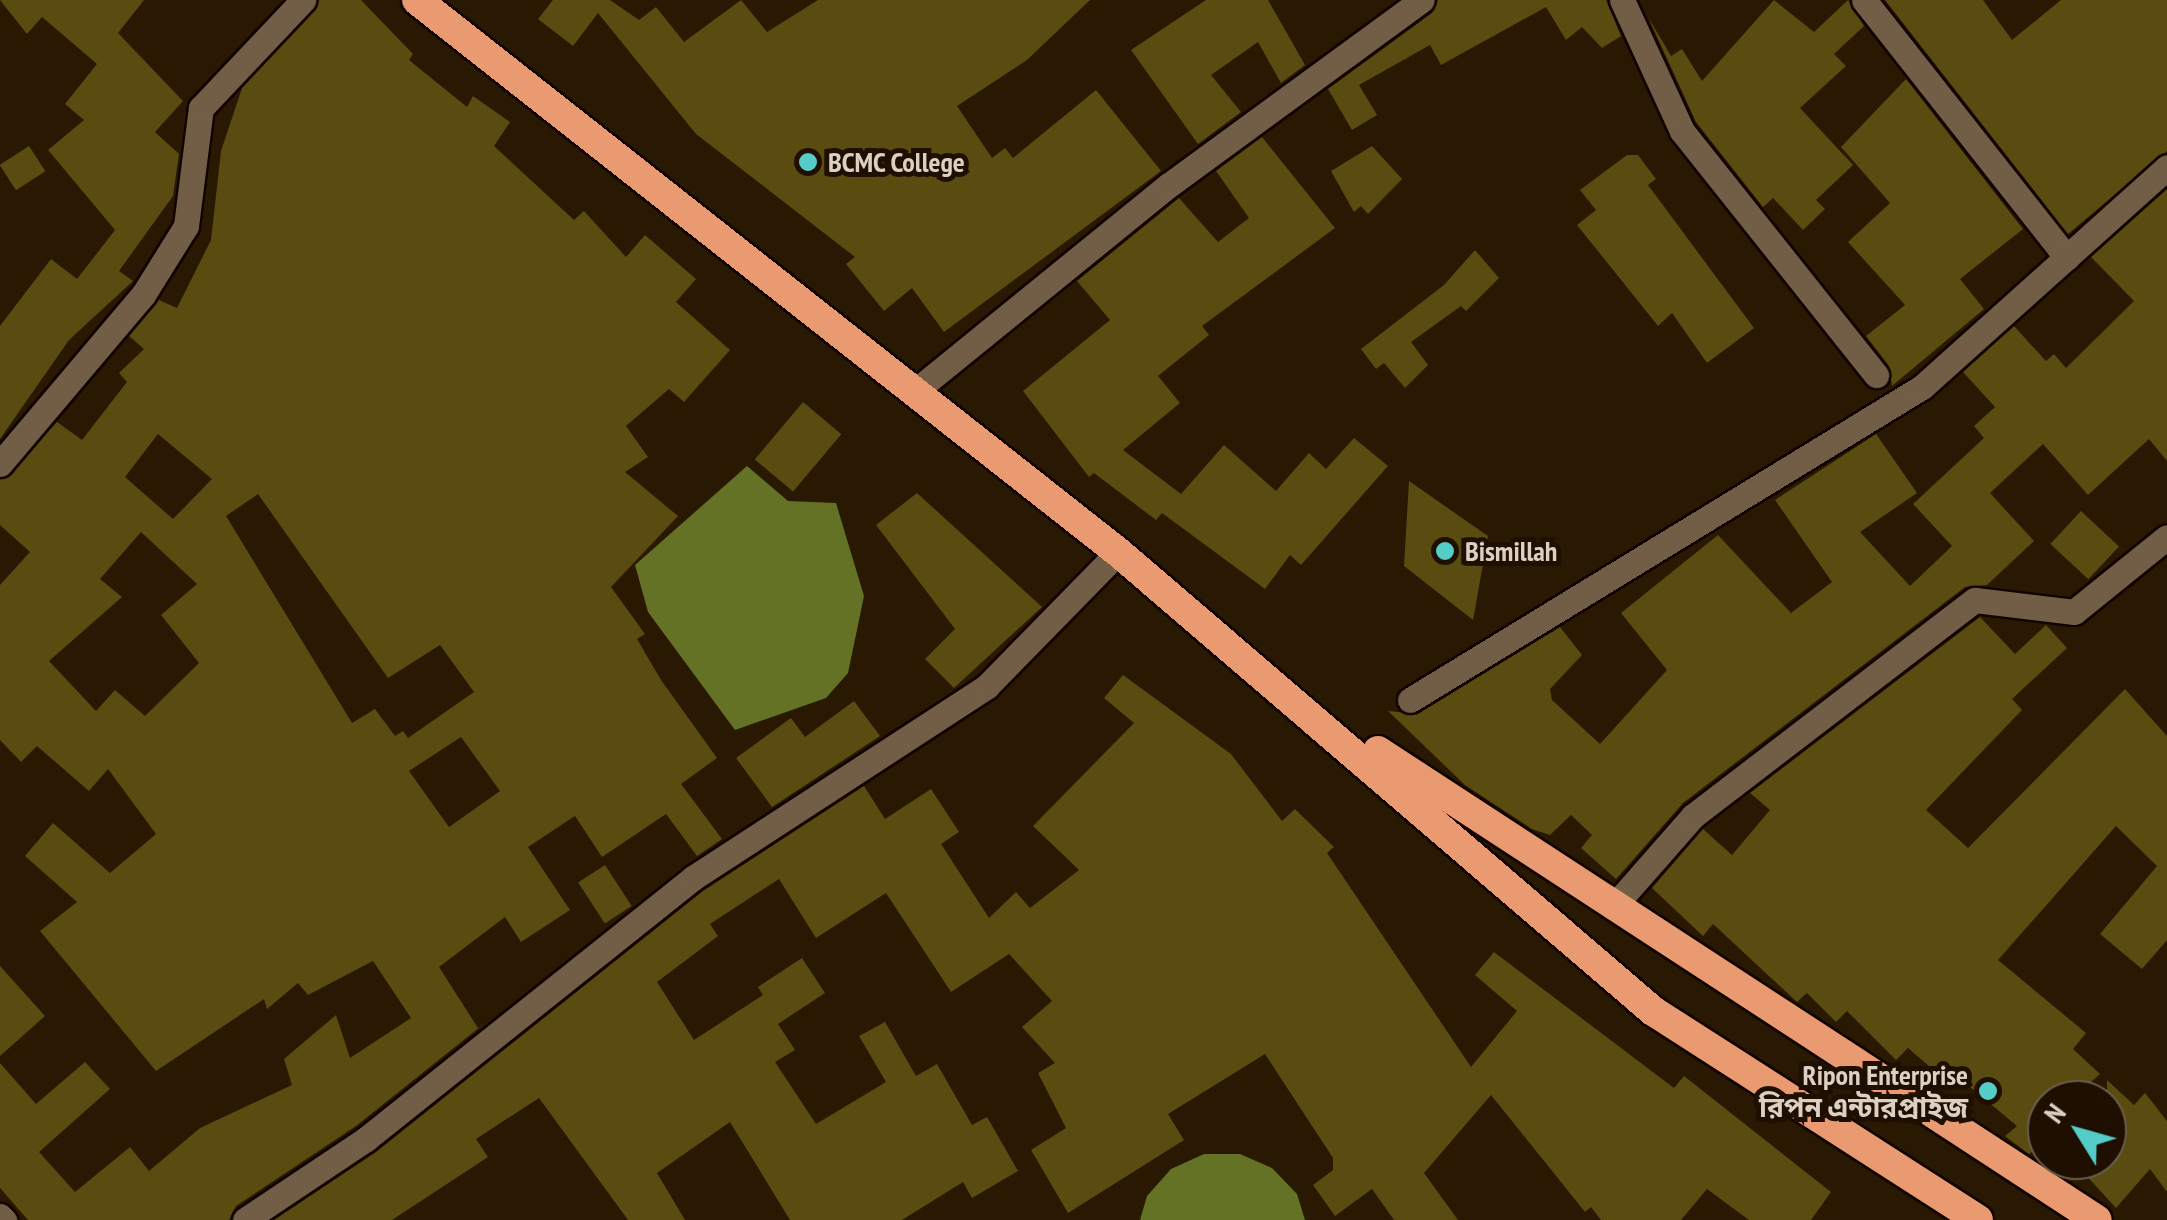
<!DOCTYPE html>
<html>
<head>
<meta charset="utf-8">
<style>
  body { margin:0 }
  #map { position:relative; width:2167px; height:1220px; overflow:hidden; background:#291802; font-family:"PT Sans Narrow","Noto Sans Bengali",sans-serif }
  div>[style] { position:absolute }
  .water>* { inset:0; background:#637224 }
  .building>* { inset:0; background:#5a4c10; transform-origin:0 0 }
  .roads { filter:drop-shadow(2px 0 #110400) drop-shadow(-2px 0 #110400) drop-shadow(0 2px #110400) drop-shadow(0 -2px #110400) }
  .minor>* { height:25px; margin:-12.5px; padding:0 12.5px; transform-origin:12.5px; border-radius:12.5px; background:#725e46 }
  .highway>* { height:30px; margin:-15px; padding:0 15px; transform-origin:15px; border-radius:15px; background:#ea9a70 }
  .dots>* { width:28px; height:28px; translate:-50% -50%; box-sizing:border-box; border:5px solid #1f0f00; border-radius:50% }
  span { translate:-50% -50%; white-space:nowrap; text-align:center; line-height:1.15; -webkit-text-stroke:10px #1f0f00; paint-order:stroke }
  .poi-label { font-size:28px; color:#dcd0c3; font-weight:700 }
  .left { translate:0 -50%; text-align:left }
  .right { translate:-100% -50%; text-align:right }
  .north { position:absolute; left:2027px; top:1080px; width:100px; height:100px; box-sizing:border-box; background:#1f0f00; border:2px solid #6b5c4e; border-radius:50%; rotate:307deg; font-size:28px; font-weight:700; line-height:40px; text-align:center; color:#dcd0c3 }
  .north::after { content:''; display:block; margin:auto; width:35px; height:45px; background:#54cdc8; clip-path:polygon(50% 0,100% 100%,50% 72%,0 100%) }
</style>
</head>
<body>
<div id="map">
  <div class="water">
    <div style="clip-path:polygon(747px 466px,788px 501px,836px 503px,864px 596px,848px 673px,826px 698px,735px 730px,648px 612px,635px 565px)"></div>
    <div style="clip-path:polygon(1204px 1154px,1240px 1154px,1272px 1168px,1297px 1194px,1305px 1220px,1140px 1220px,1147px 1196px,1171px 1169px)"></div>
  </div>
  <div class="building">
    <div style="clip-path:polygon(0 0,144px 0,118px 33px,183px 101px,155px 132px,179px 154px,173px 196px,119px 271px,133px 281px,69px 340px,0 439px,0 326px,51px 259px,77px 279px,115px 230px,48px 150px,84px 120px,65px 104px,97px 64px,42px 17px,27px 34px)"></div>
    <div style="clip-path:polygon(evenodd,319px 0,361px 0,413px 54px,409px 60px,467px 107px,473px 96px,510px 122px,494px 146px,574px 220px,584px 211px,626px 257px,645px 235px,696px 279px,676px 302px,730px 350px,684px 402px,669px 389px,626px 426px,648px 457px,625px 472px,678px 516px,611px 587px,645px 634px,637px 639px,661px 680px,717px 758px,681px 784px,722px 839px,697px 856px,666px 814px,602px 857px,575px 816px,528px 847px,570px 910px,521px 942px,505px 917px,439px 967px,478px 1028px,485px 1023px,356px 1126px,236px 1206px,229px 1220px,28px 1220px,0 1188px,0 1063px,36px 1104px,85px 1062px,110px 1089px,39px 1152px,75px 1192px,130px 1147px,149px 1171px,200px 1128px,292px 1085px,284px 1059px,336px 1015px,350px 1058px,411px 1018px,373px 961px,308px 995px,298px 983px,267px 1009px,264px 999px,156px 1071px,40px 931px,77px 902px,25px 856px,53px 823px,110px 873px,156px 834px,108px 769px,89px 791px,37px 746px,21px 762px,0 740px,0 585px,30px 552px,0 525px,0 480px,57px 422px,82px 440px,127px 382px,119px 373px,144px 349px,129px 336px,159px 300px,177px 308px,211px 240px,221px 151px,242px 88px,319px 0,158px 434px,212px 479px,173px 519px,125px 477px,158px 434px,319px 0,258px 494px,388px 678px,440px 645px,474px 692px,408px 738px,403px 731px,395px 736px,375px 709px,352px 723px,226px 516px,258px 494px,319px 0,141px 532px,197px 584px,161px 615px,199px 663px,145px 716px,115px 690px,96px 711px,49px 661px,122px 597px,100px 579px,141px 532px,319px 0,461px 737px,500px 791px,449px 827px,409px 771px,461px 737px)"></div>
    <div style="clip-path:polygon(553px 0,610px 0,639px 20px,656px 7px,684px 42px,741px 0,767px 32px,818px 0,1090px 0,1027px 60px,957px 106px,992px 158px,1005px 148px,1013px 158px,1096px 90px,1161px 171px,944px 332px,912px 288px,884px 311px,846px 264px,855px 257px,696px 134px,598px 13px,573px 46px,538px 19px)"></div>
    <div style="clip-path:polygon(1206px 0,1268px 0,1305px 65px,1281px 83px,1258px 42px,1211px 75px,1241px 112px,1198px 144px,1131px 50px)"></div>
    <div style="clip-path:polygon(1438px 0,1606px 0,1621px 36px,1602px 48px,1582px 27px,1566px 40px,1546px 7px,1441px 65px,1430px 45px,1359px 85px,1377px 115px,1352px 130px,1328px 89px,1432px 13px)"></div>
    <div style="clip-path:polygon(1774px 0,1814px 32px,1848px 0,1864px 26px,1834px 54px,1846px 66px,1800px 108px,1853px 165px,1816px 200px,1825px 209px,1803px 230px,1773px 198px,1763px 207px,1696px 122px,1648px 17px,1671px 56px,1682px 49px,1702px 81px)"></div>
    <div style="clip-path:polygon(1885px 0,1983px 0,2012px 40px,2061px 0,2167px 0,2167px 151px,2068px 234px)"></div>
    <div style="clip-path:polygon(1906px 79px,2023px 229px,1960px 279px,1984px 309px,1892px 386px,1889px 366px,1866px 336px,1905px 305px,1848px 242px,1890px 203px,1841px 147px)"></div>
    <div style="clip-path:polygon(1262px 137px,1335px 228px,1202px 326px,1209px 335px,1158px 376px,1180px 403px,1123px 450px,1181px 494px,1224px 445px,1276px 491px,1309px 453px,1326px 469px,1354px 438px,1388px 466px,1301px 565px,1290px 555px,1265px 589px,1162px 513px,1156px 520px,1094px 473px,1089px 477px,1023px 391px,1110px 320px,1077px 281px,1179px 198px,1218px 242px,1249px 218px,1216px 171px)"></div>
    <div style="left:29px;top:146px;width:30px;height:35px;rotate:57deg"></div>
    <div style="clip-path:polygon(1372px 146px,1402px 179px,1368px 214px,1361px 206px,1354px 212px,1331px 171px)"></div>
    <div style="clip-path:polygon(1627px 155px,1638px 155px,1656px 179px,1648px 185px,1754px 328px,1707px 363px,1672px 313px,1658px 326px,1577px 225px,1596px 210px,1580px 190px)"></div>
    <div style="clip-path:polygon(2167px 189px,2167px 461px,2149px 439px,2088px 495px,2043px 444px,1990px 493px,2034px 541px,1987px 585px,1965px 587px,1683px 803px,1616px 879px,1581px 848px,1592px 835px,1571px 815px,1550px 835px,1532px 829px,1465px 785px,1388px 711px,1418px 714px,1560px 627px,1582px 655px,1550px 689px,1552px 700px,1600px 744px,1667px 670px,1621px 613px,1718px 535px,1791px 613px,1832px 582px,1775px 500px,1876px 434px,1917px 493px,1860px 532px,1910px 586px,1952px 546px,1913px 504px,1984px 438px,1974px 426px,1995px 407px,1963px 372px,2014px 326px,2046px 361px,2054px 354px,2066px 368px,2134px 301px,2091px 257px)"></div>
    <div style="clip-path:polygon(1475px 250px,1499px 278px,1466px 311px,1461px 306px,1411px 342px,1428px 365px,1405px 388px,1384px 363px,1376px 369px,1361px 349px,1444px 285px)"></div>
    <div style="left:803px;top:402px;width:50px;height:75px;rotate:40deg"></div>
    <div style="clip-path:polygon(1409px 481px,1488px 536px,1473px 620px,1404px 566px)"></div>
    <div style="clip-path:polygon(917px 493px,1042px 607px,954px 688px,925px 659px,955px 629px,876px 525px)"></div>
    <div style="left:2081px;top:511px;width:52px;height:45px;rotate:43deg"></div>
    <div style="clip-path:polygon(1980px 617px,2015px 654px,2046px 625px,2067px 648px,2012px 699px,2022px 710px,1926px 810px,1968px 848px,2125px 689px,2167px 736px,2167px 940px,2142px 969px,2100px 934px,2157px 866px,2116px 826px,1998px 960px,2086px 1033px,2073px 1049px,2100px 1074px,2071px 1100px,2047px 1100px,2047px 1150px,2040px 1145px,2029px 1154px,2005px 1136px,2017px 1126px,1952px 1072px,1945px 1080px,1908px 1048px,1896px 1060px,1847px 1011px,1836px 1022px,1807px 993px,1797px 1002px,1713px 924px,1703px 936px,1652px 888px,1703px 829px,1732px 855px,1770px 810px,1750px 793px)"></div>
    <div style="clip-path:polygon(1123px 675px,1231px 754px,1282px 821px,1295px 809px,1334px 847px,1327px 853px,1471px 1067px,1517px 1011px,1475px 975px,1494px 952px,1674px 1088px,1684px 1076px,1831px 1192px,1811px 1220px,1749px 1220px,1707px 1189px,1681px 1220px,1601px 1220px,1591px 1207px,1585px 1212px,1491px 1095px,1424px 1173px,1458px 1220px,1394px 1220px,1372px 1189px,1335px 1216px,1313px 1185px,1333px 1170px,1333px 1158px,1265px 1054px,1168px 1114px,1184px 1140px,1068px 1213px,1031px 1150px,1066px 1128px,1038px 1073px,1055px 1063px,1022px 1027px,1052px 1001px,1009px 954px,951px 992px,886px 893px,816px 938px,779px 879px,710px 924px,718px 936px,657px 982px,694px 1040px,763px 995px,758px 987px,802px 958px,825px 993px,778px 1024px,795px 1050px,775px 1062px,816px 1124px,886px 1082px,859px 1036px,885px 1022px,916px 1076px,937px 1064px,972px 1125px,987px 1117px,1018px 1171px,972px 1198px,963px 1182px,902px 1220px,790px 1220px,730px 1122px,657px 1173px,685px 1220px,628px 1220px,539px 1098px,476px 1139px,488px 1157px,392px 1220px,274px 1220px,376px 1152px,703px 891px,864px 786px,885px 819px,931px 789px,959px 832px,941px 844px,989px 918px,1016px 892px,1030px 908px,1079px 870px,1033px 826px,1134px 723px,1104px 698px)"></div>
    <div style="clip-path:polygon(854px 701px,880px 736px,772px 807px,736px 758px,791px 718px,805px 737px)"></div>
    <div style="left:605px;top:865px;width:49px;height:32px;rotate:57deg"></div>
    <div style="clip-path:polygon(0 966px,45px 1016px,0 1056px)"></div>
    <div style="clip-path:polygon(2107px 1080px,2134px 1105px,2145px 1093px,2167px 1121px,2167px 1192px,2150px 1169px,2116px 1208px,2072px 1160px,2107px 1160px)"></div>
  </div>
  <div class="roads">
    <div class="minor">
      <div style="left:1622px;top:0;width:144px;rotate:65.4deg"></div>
      <div style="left:1682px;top:131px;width:312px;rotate:51.5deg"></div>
      <div style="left:1864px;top:0;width:328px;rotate:51.8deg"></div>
      <div style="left:914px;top:392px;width:328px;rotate:-39.1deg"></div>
      <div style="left:1169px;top:185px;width:313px;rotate:-36.2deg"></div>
      <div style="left:0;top:464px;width:221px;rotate:-49.8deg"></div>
      <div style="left:143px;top:295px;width:81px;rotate:-58.1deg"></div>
      <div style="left:186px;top:226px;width:119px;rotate:-82.8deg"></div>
      <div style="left:201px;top:108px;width:149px;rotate:-46.6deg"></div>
      <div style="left:1410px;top:700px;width:600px;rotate:-31.44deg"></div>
      <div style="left:1922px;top:387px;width:329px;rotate:-41.9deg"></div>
      <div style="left:1613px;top:907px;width:121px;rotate:-48.7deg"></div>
      <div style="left:1693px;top:816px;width:355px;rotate:-37.5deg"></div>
      <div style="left:1975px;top:600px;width:100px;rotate:6.9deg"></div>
      <div style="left:2074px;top:612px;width:119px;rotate:-38.9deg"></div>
      <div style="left:0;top:1216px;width:6px;rotate:45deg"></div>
      <div style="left:245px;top:1220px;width:146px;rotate:-33.8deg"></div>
      <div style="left:366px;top:1139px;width:418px;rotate:-38.6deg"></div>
      <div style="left:693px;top:878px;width:351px;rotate:-33.1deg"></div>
      <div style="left:987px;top:686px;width:187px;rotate:-45.6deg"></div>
    </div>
    <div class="highway">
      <div style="left:417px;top:0;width:892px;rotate:38.22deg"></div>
      <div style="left:1118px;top:552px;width:705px;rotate:40.63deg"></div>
      <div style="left:1653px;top:1011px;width:386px;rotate:32.7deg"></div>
      <div style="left:1378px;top:751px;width:858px;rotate:33.12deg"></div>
    </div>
  </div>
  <div class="dots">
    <div style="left:808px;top:162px;background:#54cdc8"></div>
    <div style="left:1445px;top:551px;background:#54cdc8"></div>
    <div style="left:1988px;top:1091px;background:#54cdc8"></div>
  </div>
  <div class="poi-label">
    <span class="left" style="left:828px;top:162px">BCMC College</span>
    <span class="left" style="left:1465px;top:551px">Bismillah</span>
    <span class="right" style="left:1968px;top:1091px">Ripon Enterprise<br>রিপন এন্টারপ্রাইজ</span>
  </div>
  <div class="north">N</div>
</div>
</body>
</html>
